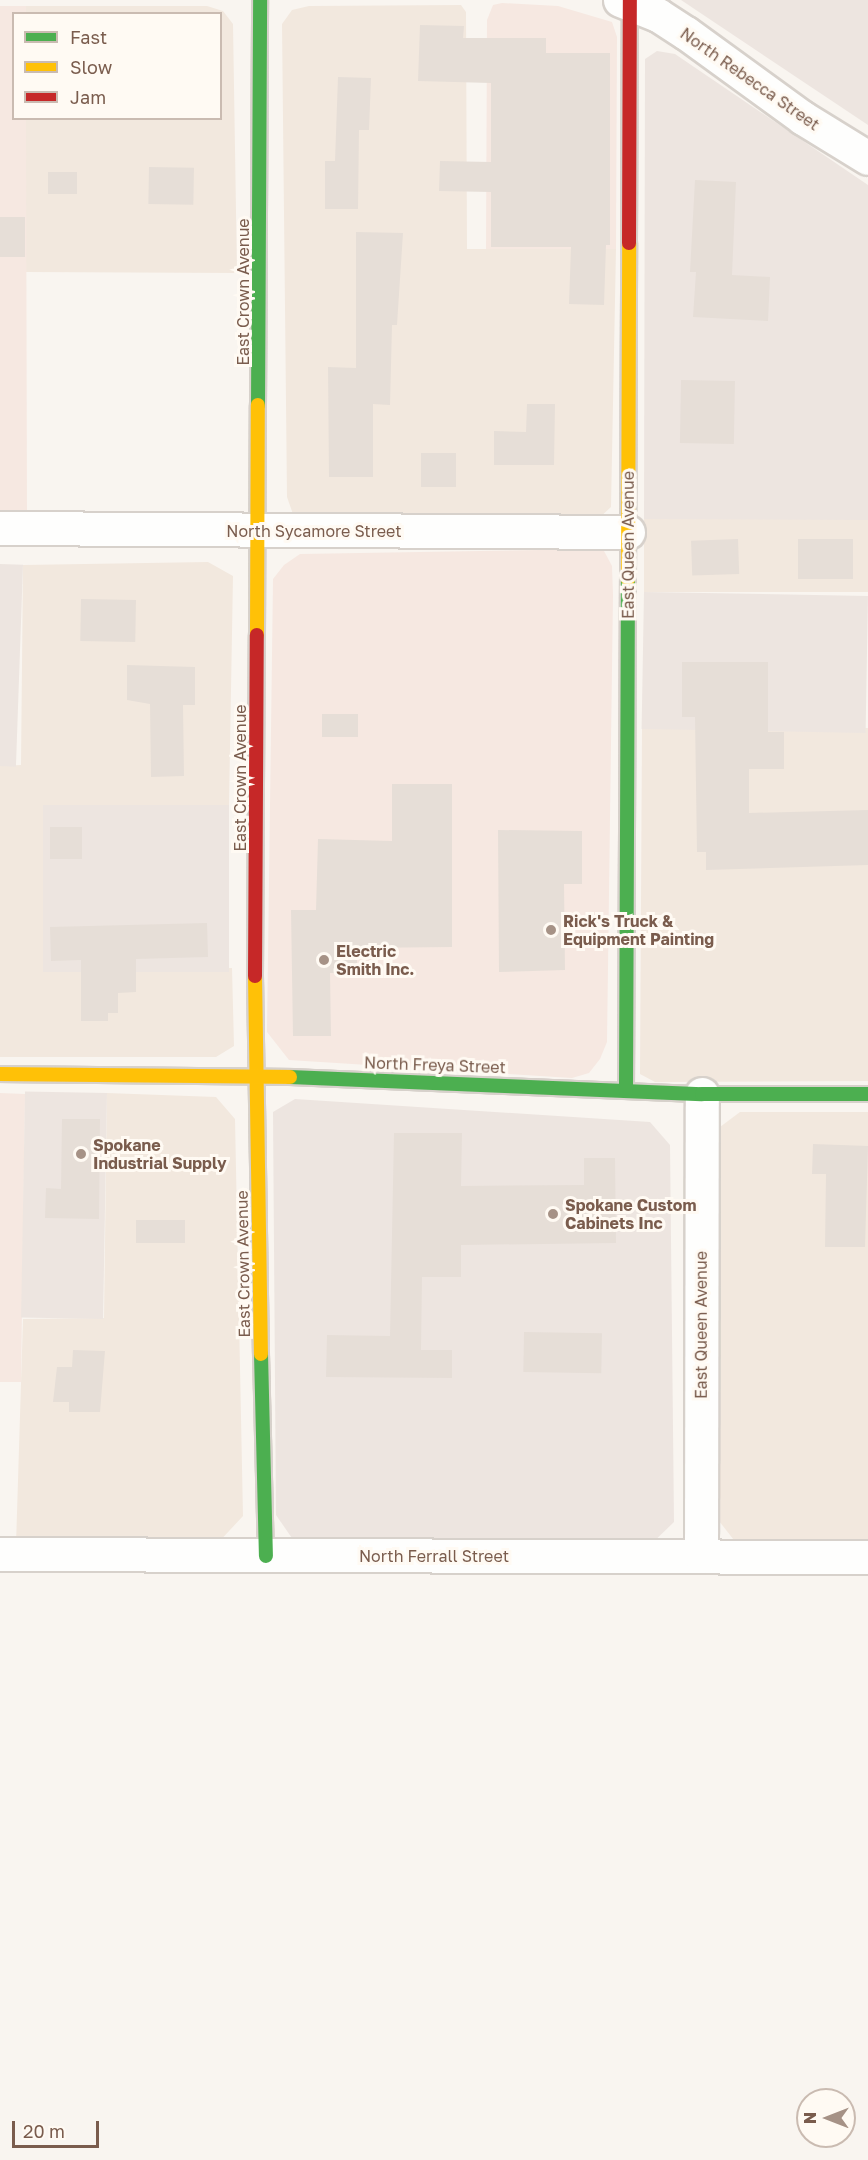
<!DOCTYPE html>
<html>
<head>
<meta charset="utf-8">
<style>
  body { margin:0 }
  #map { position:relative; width:868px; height:2160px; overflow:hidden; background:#f9f5f0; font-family:"Golos Text",sans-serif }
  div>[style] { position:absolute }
  .residential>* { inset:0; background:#f2e8de; transform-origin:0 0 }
  .commercial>* { inset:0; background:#f6e8e1 }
  .industrial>* { inset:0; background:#ede5e0; transform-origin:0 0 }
  .building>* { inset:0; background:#e6ded7; transform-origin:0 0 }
  .roads { filter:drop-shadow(2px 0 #d7d1cb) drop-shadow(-2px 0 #d7d1cb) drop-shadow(0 2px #d7d1cb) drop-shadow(0 -2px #d7d1cb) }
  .street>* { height:33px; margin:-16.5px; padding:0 16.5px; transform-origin:16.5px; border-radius:16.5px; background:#fefefd }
  .fast>* { height:14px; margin:-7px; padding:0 7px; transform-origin:7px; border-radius:7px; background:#4caf50 }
  .slow>* { height:14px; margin:-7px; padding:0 7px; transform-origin:7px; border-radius:7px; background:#ffc107 }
  .jam>* { height:14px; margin:-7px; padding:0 7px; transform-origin:7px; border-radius:7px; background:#c62828 }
  .dots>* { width:16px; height:16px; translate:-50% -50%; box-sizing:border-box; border:3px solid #fffaf3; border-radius:50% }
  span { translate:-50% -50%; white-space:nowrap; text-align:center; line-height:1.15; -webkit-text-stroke:6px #fffaf3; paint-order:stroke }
  .street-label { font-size:16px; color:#7a5c4d }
  .poi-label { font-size:16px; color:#7a5c4d; font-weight:700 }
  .left { translate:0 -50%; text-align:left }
  .legend { position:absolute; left:12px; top:12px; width:210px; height:108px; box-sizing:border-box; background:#fffaf3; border:2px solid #cabbb1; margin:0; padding:8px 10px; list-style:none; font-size:18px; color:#7a5c4d }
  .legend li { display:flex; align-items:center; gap:12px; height:30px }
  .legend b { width:30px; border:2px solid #cabbb1 }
  .north { position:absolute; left:796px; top:2088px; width:60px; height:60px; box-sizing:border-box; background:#fffaf3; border:2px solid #cabbb1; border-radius:50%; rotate:270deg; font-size:16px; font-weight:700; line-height:24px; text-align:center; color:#7a5c4d }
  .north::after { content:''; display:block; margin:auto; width:21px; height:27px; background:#a69286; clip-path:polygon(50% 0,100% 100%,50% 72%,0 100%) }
  .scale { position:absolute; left:12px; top:2121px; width:87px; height:27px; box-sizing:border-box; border:3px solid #7a5c4d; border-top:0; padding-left:8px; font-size:18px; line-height:21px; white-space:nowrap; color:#7a5c4d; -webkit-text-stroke:4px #fffaf3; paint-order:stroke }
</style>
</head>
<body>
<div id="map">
  <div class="residential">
    <div style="clip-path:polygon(461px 5px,466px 12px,467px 249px,616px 249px,611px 507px,598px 519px,294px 517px,287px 497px,282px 24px,292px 10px,309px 6px)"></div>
    <div style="clip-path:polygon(26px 6px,207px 6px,223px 11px,233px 24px,237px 273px,26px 272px,26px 119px,220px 118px,220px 14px,26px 14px)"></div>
    <div style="left:644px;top:519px;width:224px;height:73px"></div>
    <div style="clip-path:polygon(208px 562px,233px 576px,229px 805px,43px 805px,45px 972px,232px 968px,234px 1046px,216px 1057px,0 1057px,0 766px,21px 765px,23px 565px)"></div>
    <div style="clip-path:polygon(868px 728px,868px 1081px,655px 1082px,640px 1074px,642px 729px)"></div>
    <div style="clip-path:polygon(107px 1093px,216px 1097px,235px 1119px,243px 1516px,216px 1545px,16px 1545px,23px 1319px,104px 1318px)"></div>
    <div style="clip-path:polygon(740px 1112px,868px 1112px,868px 1542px,737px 1544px,712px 1512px,712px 1133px)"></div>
  </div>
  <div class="commercial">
    <div style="clip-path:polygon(502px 3px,558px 6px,612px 22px,617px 37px,616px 249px,486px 249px,487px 20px,493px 5px)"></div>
    <div style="clip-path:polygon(0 6px,26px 6px,26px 13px,14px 14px,14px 118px,26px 119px,27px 516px,0 515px)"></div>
    <div style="clip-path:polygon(603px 549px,612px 566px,613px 595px,607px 1042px,600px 1059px,589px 1073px,572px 1078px,289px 1060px,267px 1032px,273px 579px,284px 565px,300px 554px)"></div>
    <div style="clip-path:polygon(0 1093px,25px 1094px,21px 1382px,0 1382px)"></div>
  </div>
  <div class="industrial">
    <div style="clip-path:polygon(681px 0,868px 0,868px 125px)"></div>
    <div style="clip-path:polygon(657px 51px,675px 54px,868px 185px,868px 520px,644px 519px,645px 59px)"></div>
    <div style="left:0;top:564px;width:23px;height:202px;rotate:2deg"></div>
    <div style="left:644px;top:592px;width:224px;height:137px;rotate:1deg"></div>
    <div style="left:43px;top:805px;width:186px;height:167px"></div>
    <div style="left:107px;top:1093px;width:226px;height:82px;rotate:91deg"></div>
    <div style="clip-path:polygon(295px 1099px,650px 1122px,670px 1145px,674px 1522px,645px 1550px,294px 1541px,276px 1515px,273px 1112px)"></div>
  </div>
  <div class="building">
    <div style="clip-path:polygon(420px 25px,464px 26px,463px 38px,546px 38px,546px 53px,610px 53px,610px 245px,606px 245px,604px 305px,569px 304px,571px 247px,491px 247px,491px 192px,439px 191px,440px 161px,491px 162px,491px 83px,418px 81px)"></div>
    <div style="clip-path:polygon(338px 77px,371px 78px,369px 130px,359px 130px,358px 209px,325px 209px,325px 161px,335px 161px)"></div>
    <div style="left:149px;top:167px;width:45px;height:37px;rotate:1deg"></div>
    <div style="left:48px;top:172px;width:29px;height:22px"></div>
    <div style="clip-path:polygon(695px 180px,736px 182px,732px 275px,770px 277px,768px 321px,693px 317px,696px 272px,690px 272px)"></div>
    <div style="left:0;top:217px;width:25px;height:40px"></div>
    <div style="clip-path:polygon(356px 232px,403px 233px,397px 325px,392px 325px,390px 405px,373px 404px,373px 477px,329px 477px,328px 367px,356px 368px)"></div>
    <div style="left:681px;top:380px;width:54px;height:63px;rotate:1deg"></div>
    <div style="clip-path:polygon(527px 404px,555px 404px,554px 465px,494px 465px,494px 431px,526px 432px)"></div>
    <div style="left:421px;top:453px;width:35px;height:34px"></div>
    <div style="left:738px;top:539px;width:35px;height:47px;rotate:88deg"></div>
    <div style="left:798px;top:539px;width:55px;height:40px"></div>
    <div style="left:81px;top:599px;width:55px;height:42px;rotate:1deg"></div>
    <div style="clip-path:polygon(682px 662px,768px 662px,768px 732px,784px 732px,784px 769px,749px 769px,749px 813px,868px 810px,868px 865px,706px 870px,706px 852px,697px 852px,695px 717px,682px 717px)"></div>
    <div style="clip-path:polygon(127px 665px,195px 667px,195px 705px,183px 705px,184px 776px,151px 777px,150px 704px,127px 700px)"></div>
    <div style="left:322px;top:714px;width:36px;height:23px"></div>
    <div style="clip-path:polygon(392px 784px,452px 784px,452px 947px,357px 948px,357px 973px,330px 973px,331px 1036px,293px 1036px,291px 910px,316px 910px,318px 839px,392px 841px)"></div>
    <div style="left:50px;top:827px;width:32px;height:32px"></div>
    <div style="clip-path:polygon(498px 830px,582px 831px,582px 884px,564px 884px,565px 970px,499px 972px)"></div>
    <div style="clip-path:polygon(207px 923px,208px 957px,136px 959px,136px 992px,118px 993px,118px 1013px,108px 1013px,108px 1021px,81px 1021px,81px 960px,51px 961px,50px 927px)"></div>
    <div style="clip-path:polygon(62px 1119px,100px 1119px,99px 1219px,45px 1218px,46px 1188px,61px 1189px)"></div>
    <div style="clip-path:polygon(394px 1133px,462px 1133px,461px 1186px,584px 1185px,584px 1158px,615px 1158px,616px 1243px,461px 1245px,461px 1277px,422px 1277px,421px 1350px,452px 1350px,452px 1378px,326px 1377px,327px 1335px,390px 1336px)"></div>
    <div style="clip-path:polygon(813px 1144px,868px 1146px,865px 1247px,825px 1247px,826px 1174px,812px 1174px)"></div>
    <div style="left:136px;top:1220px;width:49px;height:23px"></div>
    <div style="left:524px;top:1332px;width:78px;height:40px;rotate:1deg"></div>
    <div style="clip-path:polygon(73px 1350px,105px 1351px,100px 1412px,69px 1412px,69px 1402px,53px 1402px,57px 1367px,72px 1367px)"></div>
  </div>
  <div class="roads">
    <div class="street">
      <div style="left:620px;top:0;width:41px;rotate:21.5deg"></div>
      <div style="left:658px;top:15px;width:33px;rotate:33deg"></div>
      <div style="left:686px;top:33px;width:145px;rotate:36deg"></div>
      <div style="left:803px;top:118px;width:76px;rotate:31.6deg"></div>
      <div style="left:0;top:528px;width:628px;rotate:0.36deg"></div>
      <div style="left:0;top:1554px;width:868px;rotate:0.2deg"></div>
      <div style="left:701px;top:1556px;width:462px;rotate:-89.9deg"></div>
    </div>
    <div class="fast">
      <div style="left:258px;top:405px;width:405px;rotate:-89.7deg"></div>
      <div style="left:290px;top:1077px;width:412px;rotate:2.4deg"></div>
      <div style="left:702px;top:1094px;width:166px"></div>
      <div style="left:626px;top:1091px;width:512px;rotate:-89.78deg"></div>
      <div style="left:261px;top:1354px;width:202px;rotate:88.6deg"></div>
    </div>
    <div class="slow">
      <div style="left:628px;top:579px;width:336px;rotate:-89.8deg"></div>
      <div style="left:257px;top:635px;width:230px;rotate:-89.8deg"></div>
      <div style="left:255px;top:976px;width:378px;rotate:89.1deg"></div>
      <div style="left:0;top:1074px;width:290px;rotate:0.6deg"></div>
    </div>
    <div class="jam">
      <div style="left:629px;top:243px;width:243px;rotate:-89.8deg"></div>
      <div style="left:255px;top:976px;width:341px;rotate:-89.7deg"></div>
    </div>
  </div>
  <div class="dots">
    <div style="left:551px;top:930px;background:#a69286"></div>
    <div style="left:324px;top:960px;background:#a69286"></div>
    <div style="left:81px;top:1154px;background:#a69286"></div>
    <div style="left:553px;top:1214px;background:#a69286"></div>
  </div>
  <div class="street-label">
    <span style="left:750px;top:79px;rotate:35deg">North Rebecca Street</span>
    <span style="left:243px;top:292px;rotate:-90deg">East Crown Avenue</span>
    <span style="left:314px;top:531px">North Sycamore Street</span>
    <span style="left:628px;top:545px;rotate:-90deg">East Queen Avenue</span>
    <span style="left:240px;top:778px;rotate:-90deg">East Crown Avenue</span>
    <span style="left:435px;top:1065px;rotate:2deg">North Freya Street</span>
    <span style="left:243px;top:1264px;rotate:-91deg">East Crown Avenue</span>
    <span style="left:701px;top:1325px;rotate:-90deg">East Queen Avenue</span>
    <span style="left:434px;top:1556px">North Ferrall Street</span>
  </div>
  <div class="poi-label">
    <span class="left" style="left:563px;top:930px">Rick's Truck &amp;<br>Equipment Painting</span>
    <span class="left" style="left:336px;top:960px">Electric<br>Smith Inc.</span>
    <span class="left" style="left:93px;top:1154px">Spokane<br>Industrial Supply</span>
    <span class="left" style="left:565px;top:1214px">Spokane Custom<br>Cabinets Inc</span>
  </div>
  <ul class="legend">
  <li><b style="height:8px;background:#4caf50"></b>Fast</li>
  <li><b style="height:8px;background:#ffc107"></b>Slow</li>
  <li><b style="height:8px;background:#c62828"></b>Jam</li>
  </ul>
  <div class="north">N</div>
  <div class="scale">20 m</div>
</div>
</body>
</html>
